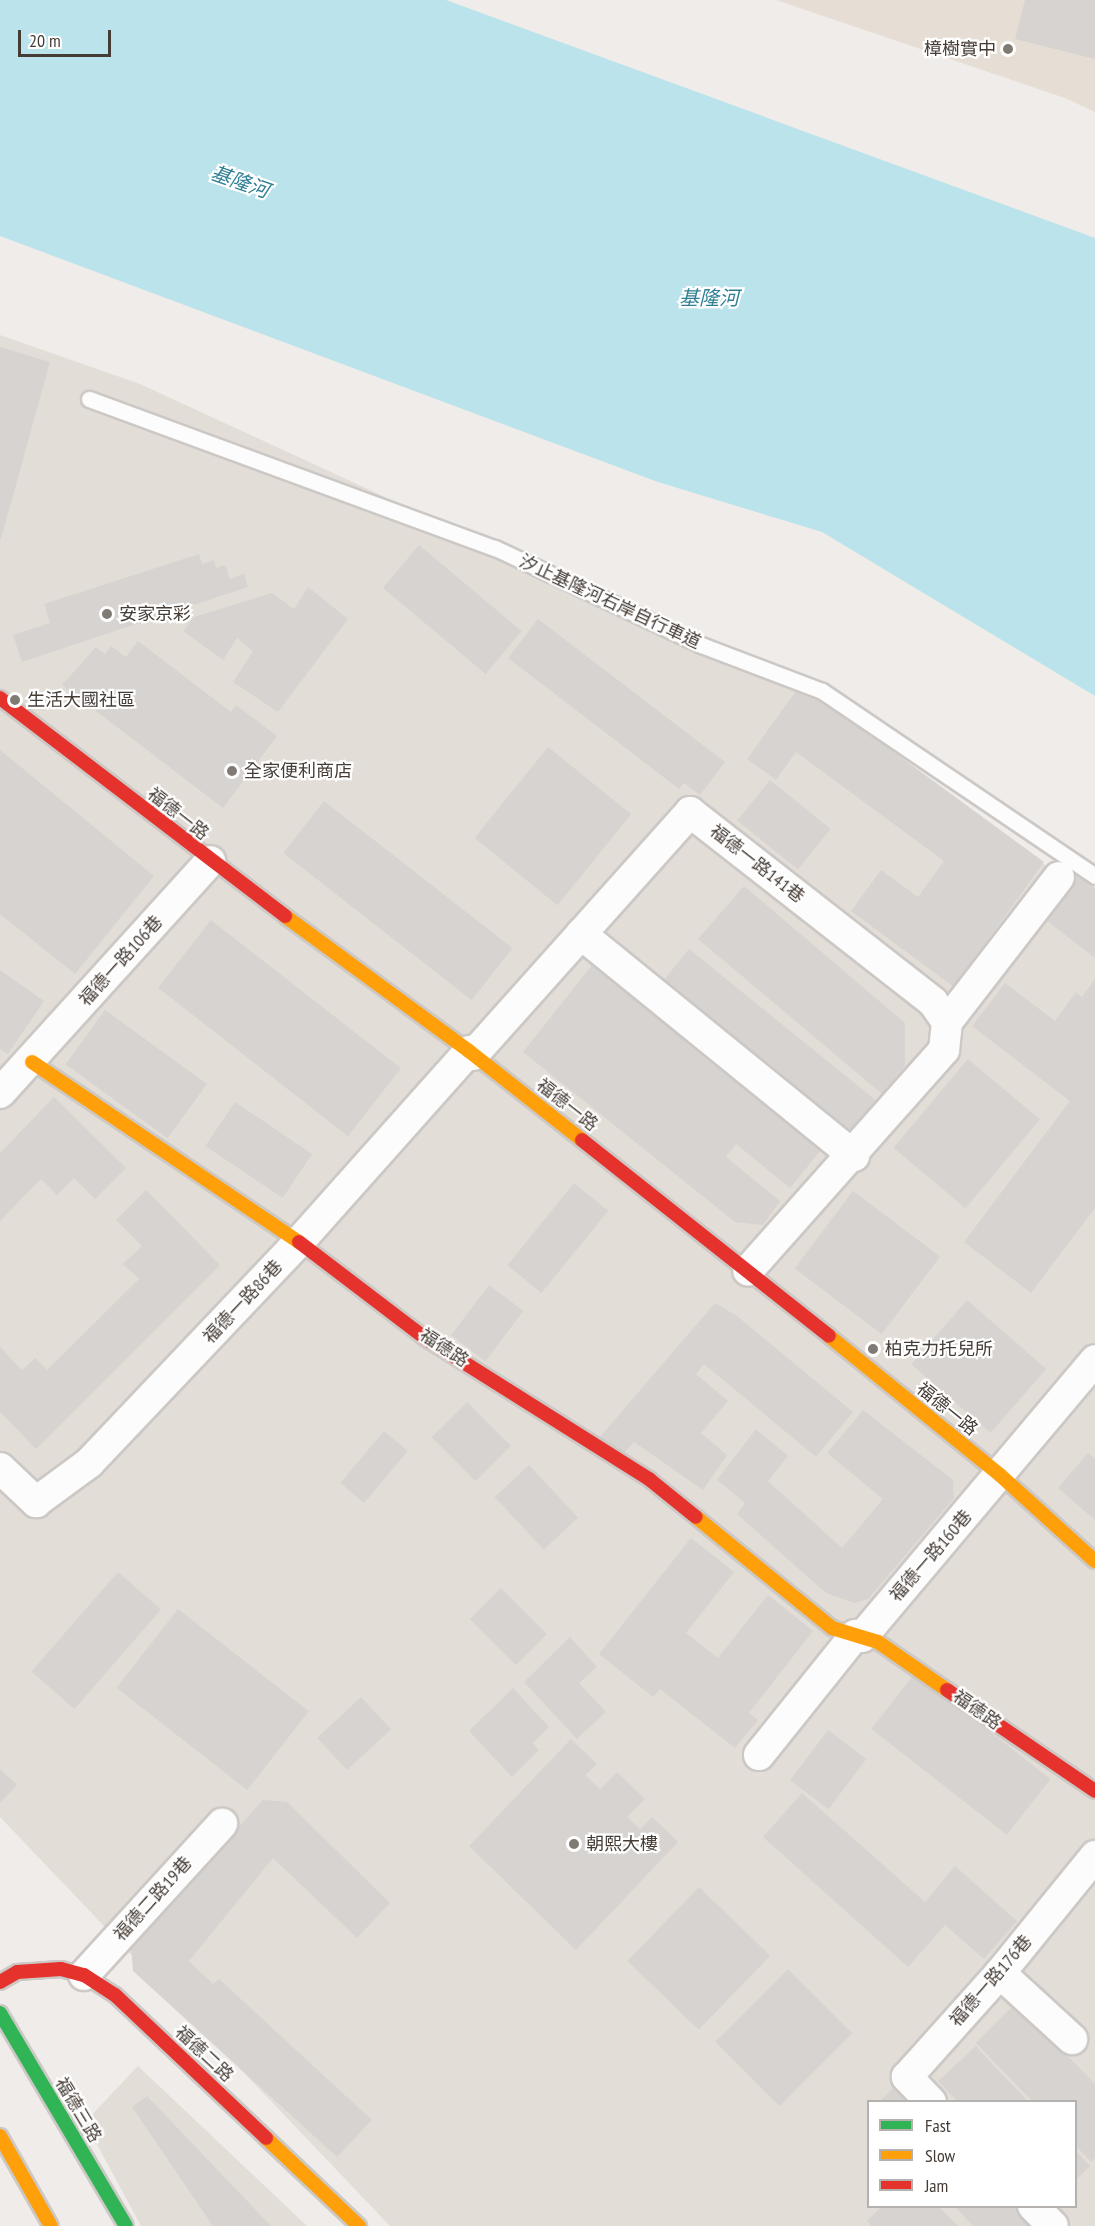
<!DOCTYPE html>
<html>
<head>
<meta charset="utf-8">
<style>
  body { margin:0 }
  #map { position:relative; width:1095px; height:2226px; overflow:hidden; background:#efece9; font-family:"PT Sans Narrow","Noto Sans TC",sans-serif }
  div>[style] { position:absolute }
  .residential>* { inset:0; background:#e3ddd7 }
  .education>* { inset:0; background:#e6ddd5 }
  .water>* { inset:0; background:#bbe3eb }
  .building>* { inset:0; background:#d7d3d0; transform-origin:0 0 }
  .roads { filter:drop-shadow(2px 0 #ccc8c5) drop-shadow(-2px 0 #ccc8c5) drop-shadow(0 2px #ccc8c5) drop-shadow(0 -2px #ccc8c5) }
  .lane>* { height:15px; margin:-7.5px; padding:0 7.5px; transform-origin:7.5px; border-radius:7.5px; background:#fdfcfc }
  .street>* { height:30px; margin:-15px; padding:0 15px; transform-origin:15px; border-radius:15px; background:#fdfcfc }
  .fast>* { height:14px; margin:-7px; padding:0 7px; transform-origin:7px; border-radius:7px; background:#30b455 }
  .slow>* { height:14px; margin:-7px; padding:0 7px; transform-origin:7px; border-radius:7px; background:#ff9f0a }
  .jam>* { height:14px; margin:-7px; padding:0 7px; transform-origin:7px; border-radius:7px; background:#e5322d }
  .dots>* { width:16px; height:16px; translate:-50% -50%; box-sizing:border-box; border:3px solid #fff; border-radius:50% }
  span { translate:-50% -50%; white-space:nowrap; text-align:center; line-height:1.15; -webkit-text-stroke:4.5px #fff; paint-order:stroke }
  .poi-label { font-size:18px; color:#453c36 }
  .right { translate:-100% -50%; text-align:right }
  .left { translate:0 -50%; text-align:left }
  .street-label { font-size:18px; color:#453c36 }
  .water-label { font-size:20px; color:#308094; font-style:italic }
  .legend { position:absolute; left:867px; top:2100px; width:210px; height:108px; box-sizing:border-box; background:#fff; border:2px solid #b5b1af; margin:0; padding:8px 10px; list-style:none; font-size:18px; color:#453c36 }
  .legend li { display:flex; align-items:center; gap:12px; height:30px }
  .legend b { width:30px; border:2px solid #b5b1af }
  .scale { position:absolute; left:18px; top:30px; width:93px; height:27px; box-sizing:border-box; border:3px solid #453c36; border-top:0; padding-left:8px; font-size:18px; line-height:21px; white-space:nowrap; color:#453c36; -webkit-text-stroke:4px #fff; paint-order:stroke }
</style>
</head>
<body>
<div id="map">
  <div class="residential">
    <div style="clip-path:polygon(evenodd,0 335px,140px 384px,801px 689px,1095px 901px,1095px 2226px,390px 2226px,0 1817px,0 335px,868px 2102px,1076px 2102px,1076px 2206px,868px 2206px,868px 2102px)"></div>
    <div style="clip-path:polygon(138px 2066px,307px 2226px,141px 2226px,85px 2122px)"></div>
  </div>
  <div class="education">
    <div style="clip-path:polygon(776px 0,1095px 0,1095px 112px,1065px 98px)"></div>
  </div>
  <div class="water">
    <div style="clip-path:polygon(0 0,446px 0,1095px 238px,1095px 696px,822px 532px,658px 482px,0 236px)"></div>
  </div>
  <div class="building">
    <div style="clip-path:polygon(1025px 0,1095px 0,1095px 59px,1015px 39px)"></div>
    <div style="clip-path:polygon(0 347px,50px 362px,1px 539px,0 539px)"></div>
    <div style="left:419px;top:545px;width:134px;height:56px;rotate:40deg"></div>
    <div style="clip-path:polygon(199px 554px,202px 564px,214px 560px,216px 568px,225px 565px,230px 579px,244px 574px,248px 587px,22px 662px,13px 635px,50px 623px,44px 604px)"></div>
    <div style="clip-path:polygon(308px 587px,348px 619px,278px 712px,233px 682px,253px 651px,237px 638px,223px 660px,183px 631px,194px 617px,272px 593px,294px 609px)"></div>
    <div style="clip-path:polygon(538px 619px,725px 762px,700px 795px,684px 783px,679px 789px,508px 658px)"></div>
    <div style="clip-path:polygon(138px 641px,231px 712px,236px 705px,277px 736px,223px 808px,62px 685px,96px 647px,105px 654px,111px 646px,126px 657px)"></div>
    <div style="clip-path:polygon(801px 684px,1044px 862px,954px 987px,851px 911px,881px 870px,918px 897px,944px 861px,796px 752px,776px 780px,747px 759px)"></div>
    <div style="left:548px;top:747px;width:107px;height:117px;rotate:39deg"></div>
    <div style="clip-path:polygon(0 750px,154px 876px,75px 974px,0 914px)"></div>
    <div style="left:770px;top:780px;width:78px;height:52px;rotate:39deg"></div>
    <div style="left:324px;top:801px;width:239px;height:66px;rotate:38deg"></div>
    <div style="clip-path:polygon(1075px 873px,1095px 888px,1095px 958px,1042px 917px)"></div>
    <div style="clip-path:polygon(744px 886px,905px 1023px,905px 1066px,882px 1094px,698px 939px)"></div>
    <div style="left:211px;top:920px;width:241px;height:86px;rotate:38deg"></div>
    <div style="left:689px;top:949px;width:240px;height:53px;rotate:39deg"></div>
    <div style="clip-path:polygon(593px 964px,821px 1150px,790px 1188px,736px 1144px,726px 1157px,780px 1201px,763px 1225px,735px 1222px,523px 1052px)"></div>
    <div style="clip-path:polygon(0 970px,44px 1001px,8px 1054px,0 1049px)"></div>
    <div style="clip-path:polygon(1095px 979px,1095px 1208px,1031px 1293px,964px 1242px,1070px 1101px,972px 1026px,1005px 983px,1055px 1021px,1076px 992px,1082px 997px)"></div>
    <div style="left:105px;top:1010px;width:126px;height:67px;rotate:36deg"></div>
    <div style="left:968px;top:1059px;width:94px;height:116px;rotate:40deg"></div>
    <div style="clip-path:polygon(54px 1097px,126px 1168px,95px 1199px,74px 1178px,57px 1195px,41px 1179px,0 1221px,0 1153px)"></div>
    <div style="left:235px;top:1102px;width:93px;height:53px;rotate:34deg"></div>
    <div style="left:574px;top:1183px;width:44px;height:106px;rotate:39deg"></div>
    <div style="clip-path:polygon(146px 1190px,220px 1265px,36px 1449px,0 1412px,0 1347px,22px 1370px,35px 1358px,47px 1370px,139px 1279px,123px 1264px,142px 1246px,116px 1220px)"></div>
    <div style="left:853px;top:1191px;width:109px;height:97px;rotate:37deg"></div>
    <div style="left:489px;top:1285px;width:43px;height:63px;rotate:37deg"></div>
    <div style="left:967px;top:1300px;width:105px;height:85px;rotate:41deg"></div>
    <div style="clip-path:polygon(715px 1303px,737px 1316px,853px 1412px,816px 1457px,704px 1364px,696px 1374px,728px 1401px,701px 1433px,727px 1455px,703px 1490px,634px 1442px,617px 1461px,593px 1445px)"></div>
    <div style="left:467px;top:1402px;width:62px;height:50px;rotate:45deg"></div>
    <div style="clip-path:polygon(863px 1410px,953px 1480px,954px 1498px,868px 1599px,854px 1603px,826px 1593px,737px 1514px,745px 1503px,717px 1480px,756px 1429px,788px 1456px,768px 1481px,842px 1548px,883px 1499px,827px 1453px)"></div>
    <div style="left:384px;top:1431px;width:31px;height:68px;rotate:40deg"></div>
    <div style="clip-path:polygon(1088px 1453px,1095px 1459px,1095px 1520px,1058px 1488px)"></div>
    <div style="left:529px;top:1465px;width:72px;height:47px;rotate:47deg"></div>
    <div style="clip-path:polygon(691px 1538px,734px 1572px,686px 1633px,718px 1658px,768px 1595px,813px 1631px,749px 1713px,758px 1720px,735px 1748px,660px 1689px,653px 1697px,599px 1654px)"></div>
    <div style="left:118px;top:1572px;width:57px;height:132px;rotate:41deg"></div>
    <div style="left:501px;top:1588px;width:65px;height:44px;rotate:45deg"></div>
    <div style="left:178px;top:1609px;width:166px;height:100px;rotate:38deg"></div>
    <div style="clip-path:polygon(570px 1637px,597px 1667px,579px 1683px,606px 1712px,577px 1739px,524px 1682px)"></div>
    <div style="left:915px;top:1673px;width:172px;height:71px;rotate:38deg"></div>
    <div style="clip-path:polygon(513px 1688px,549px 1727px,533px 1743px,539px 1750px,512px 1777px,469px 1731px)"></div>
    <div style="left:361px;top:1697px;width:44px;height:60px;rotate:47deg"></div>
    <div style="left:828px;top:1730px;width:48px;height:63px;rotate:37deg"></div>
    <div style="clip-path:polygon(571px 1739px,597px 1764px,585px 1775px,600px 1789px,617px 1772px,645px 1799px,627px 1817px,640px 1829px,652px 1817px,678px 1842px,576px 1950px,469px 1846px)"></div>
    <div style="clip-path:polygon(0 1769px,17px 1785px,0 1803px)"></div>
    <div style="clip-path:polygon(802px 1793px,925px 1902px,955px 1866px,1017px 1921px,984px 1959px,945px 1925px,908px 1967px,763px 1837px)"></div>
    <div style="clip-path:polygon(263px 1800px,287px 1802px,390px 1903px,357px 1938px,273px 1858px,189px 1961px,213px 1984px,219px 1979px,372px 2120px,337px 2157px,133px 1971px,131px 1946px)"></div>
    <div style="left:699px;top:1887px;width:99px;height:103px;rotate:44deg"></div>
    <div style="left:788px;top:1969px;width:91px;height:103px;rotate:45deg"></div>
    <div style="clip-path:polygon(1016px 2003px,1095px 2084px,1095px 2158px,1091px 2162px,1076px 2146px,1076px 2102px,1033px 2102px,976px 2043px)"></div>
    <div style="clip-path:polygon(976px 2046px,994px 2066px,1029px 2102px,958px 2102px,938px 2081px)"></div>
    <div style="clip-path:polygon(900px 2081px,920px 2102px,879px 2102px)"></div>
    <div style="clip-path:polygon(147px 2096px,271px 2226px,213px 2226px,132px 2107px)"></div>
    <div style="clip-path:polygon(1076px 2151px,1090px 2166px,1076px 2180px)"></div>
    <div style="clip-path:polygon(882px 2206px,938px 2206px,958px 2226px,872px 2226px,867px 2221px)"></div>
    <div style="clip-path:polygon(954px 2206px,1024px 2206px,1036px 2226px,973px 2226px)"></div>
  </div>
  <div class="roads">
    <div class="lane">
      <div style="left:89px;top:399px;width:432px;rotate:20.2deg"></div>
      <div style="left:495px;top:548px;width:228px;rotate:25.2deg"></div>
      <div style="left:701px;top:645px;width:129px;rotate:20.8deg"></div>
      <div style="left:822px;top:691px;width:330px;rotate:34.1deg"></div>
    </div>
    <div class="street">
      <div style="left:581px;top:934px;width:352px;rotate:39.1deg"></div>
      <div style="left:947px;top:1022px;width:183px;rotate:-52.3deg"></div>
      <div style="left:473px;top:1055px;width:326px;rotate:-48.2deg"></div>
      <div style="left:690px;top:812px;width:308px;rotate:38deg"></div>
      <div style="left:933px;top:1002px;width:24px;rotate:55deg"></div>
      <div style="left:947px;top:1022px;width:28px;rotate:96deg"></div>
      <div style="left:944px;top:1050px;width:295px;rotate:131.6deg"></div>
      <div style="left:0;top:1093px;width:313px;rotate:-47.8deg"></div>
      <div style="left:0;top:1468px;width:50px;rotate:43.4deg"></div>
      <div style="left:36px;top:1502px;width:66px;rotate:-36.3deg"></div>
      <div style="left:89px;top:1463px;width:305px;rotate:-46.5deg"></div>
      <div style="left:299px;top:1242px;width:256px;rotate:-48.3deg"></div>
      <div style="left:862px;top:1637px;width:362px;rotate:-49.9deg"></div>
      <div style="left:759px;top:1755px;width:154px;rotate:-51.3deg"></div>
      <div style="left:1000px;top:1973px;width:98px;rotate:42.5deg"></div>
      <div style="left:84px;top:1975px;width:205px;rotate:-47.6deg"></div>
      <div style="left:931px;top:2102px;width:35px;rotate:-134deg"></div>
      <div style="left:907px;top:2077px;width:140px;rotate:-48.2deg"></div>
      <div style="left:1000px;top:1973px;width:151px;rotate:-50.9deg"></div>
      <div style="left:1033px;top:2206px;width:28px;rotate:45deg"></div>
    </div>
    <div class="fast">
      <div style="left:0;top:2013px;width:247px;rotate:59.4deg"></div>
    </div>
    <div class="slow">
      <div style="left:285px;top:916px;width:228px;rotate:36.3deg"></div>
      <div style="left:469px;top:1051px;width:144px;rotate:38.2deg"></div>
      <div style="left:32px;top:1062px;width:322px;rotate:34deg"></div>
      <div style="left:829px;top:1336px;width:220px;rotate:39.1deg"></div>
      <div style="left:1000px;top:1475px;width:128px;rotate:42.2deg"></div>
      <div style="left:696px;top:1517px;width:176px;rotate:39.2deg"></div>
      <div style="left:832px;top:1628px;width:48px;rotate:16.9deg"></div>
      <div style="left:878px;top:1642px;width:84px;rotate:34.8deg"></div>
      <div style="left:0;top:2136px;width:103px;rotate:60.5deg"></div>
      <div style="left:266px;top:2138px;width:128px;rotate:43.4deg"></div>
    </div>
    <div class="jam">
      <div style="left:0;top:698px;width:359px;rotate:37.4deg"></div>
      <div style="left:582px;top:1140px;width:315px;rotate:38.4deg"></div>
      <div style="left:299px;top:1242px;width:158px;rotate:37.3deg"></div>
      <div style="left:425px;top:1338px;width:265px;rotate:32.2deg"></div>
      <div style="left:649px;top:1479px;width:60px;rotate:39deg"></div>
      <div style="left:947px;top:1690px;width:179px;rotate:34.3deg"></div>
      <div style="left:0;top:1982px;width:20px;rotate:-30deg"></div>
      <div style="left:17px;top:1972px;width:44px;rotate:-3.9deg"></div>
      <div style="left:61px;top:1969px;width:24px;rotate:15deg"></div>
      <div style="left:84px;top:1975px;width:37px;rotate:33deg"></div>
      <div style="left:115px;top:1995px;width:208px;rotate:43.4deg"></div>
    </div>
  </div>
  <div class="dots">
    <div style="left:1008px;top:49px;background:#807a75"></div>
    <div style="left:107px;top:614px;background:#807a75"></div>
    <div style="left:15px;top:700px;background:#807a75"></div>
    <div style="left:232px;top:771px;background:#807a75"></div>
    <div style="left:873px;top:1349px;background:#807a75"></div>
    <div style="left:574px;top:1844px;background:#807a75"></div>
  </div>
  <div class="poi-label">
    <span class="right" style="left:996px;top:49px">樟樹實中</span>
    <span class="left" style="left:119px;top:614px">安家京彩</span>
    <span class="left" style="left:27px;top:700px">生活大國社區</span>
    <span class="left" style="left:244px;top:771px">全家便利商店</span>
    <span class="left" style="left:885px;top:1349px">柏克力托兒所</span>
    <span class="left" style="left:586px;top:1844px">朝熙大樓</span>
  </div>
  <div class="street-label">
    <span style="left:610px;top:602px;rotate:25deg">汐止基隆河右岸自行車道</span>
    <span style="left:178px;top:814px;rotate:38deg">福德一路</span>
    <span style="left:757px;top:864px;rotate:38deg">福德一路141巷</span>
    <span style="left:121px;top:961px;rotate:-48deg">福德一路106巷</span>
    <span style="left:567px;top:1105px;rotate:38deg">福德一路</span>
    <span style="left:243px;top:1302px;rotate:-47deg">福德一路86巷</span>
    <span style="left:444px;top:1348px;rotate:33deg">福德路</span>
    <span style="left:947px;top:1409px;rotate:39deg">福德一路</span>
    <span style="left:931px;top:1556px;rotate:-49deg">福德一路160巷</span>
    <span style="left:977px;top:1710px;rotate:35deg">福德路</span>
    <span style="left:153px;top:1899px;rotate:-48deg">福德二路19巷</span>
    <span style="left:991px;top:1981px;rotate:-49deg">福德一路176巷</span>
    <span style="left:204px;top:2054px;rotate:43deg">福德二路</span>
    <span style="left:78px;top:2110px;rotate:59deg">福德三路</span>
  </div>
  <div class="water-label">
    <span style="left:240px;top:182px;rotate:19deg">基隆河</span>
    <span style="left:709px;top:298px">基隆河</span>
  </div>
  <ul class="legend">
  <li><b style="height:8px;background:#30b455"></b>Fast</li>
  <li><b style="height:8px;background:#ff9f0a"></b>Slow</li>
  <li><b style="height:8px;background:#e5322d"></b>Jam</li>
  </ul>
  <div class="scale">20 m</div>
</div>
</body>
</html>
